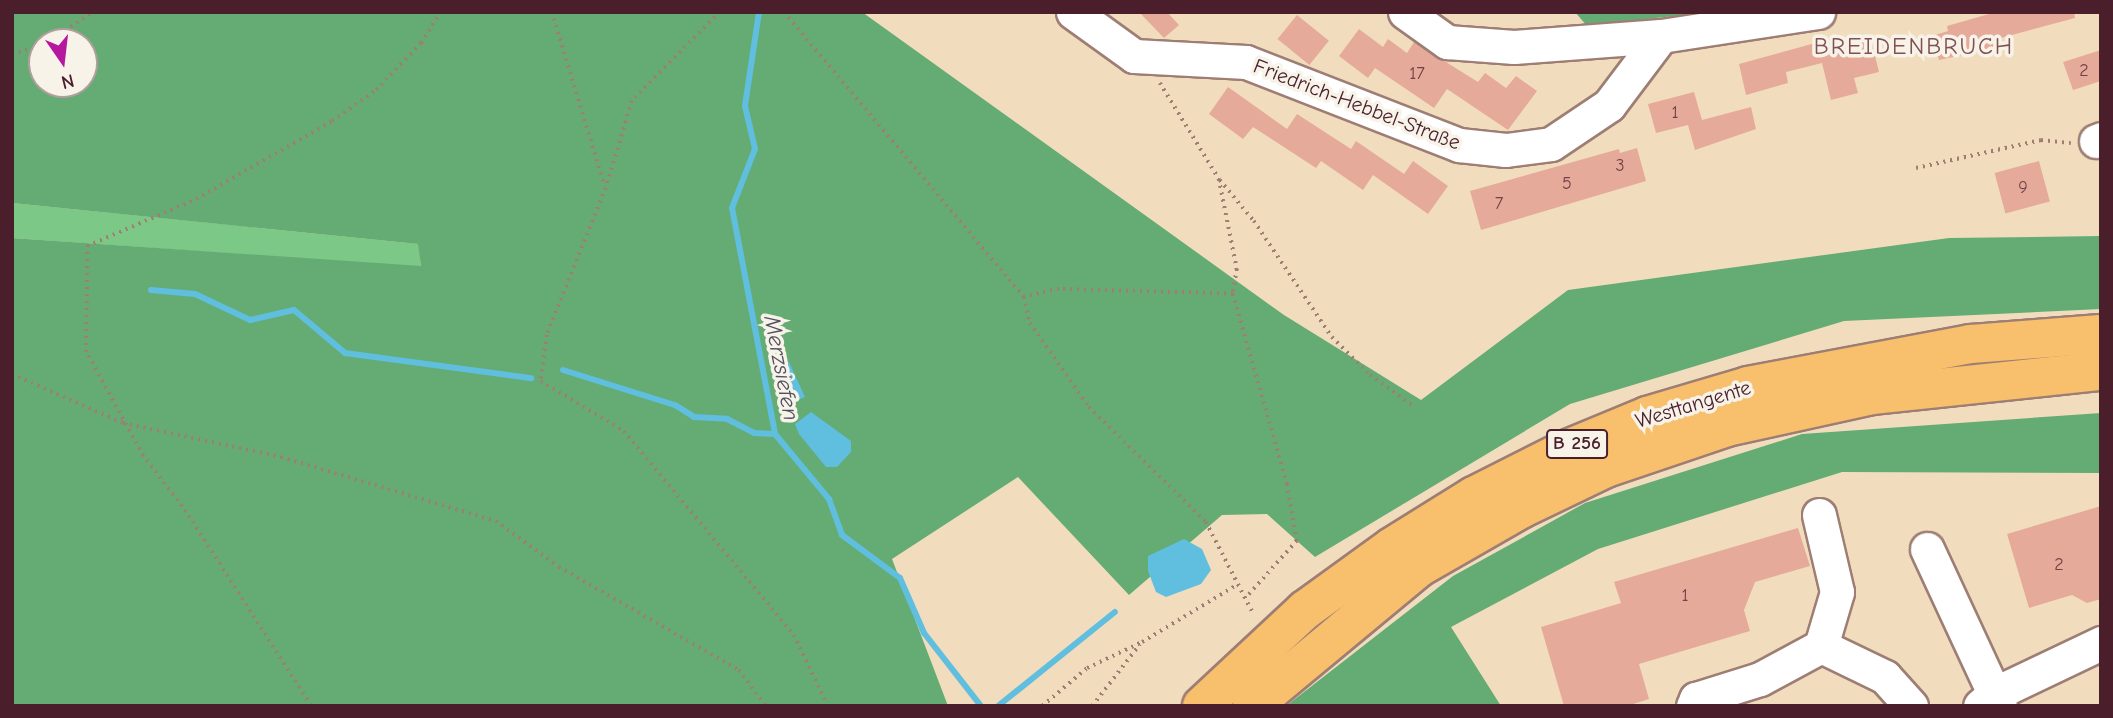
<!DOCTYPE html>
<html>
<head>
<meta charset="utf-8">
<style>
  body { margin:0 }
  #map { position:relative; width:2113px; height:718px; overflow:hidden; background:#f1ddbd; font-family:"Comic Neue",sans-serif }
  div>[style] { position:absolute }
  .green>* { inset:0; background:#7bc887 }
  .forest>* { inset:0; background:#64ac74 }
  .water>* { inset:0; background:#60bedf }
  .stream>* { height:6px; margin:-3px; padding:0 3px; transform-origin:3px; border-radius:3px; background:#60bedf }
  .building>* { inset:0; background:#e6aa9a; transform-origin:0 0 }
  .path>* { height:3.5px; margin-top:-1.75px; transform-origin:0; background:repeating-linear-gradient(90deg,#9e7e74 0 2px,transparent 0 7px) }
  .roads { filter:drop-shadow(2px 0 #9e7e74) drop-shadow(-2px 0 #9e7e74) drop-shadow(0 2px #9e7e74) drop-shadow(0 -2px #9e7e74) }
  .minor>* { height:33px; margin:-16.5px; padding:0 16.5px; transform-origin:16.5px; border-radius:16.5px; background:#fff }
  .highway>* { height:38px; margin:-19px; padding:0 19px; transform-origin:19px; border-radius:19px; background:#f8bf6c }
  span { translate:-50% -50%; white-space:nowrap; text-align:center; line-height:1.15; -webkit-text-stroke:7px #f7f3e8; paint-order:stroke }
  .number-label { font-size:18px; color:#714247 }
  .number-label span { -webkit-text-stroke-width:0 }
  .shield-label span { padding:2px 5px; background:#f7f3e8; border:2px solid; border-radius:5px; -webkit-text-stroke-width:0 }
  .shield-label { font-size:19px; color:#4a1f2b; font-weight:700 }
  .street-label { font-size:21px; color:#4a1f2b }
  .water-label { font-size:23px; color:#514f61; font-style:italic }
  .quarter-label { font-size:24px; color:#815052; letter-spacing:2px }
  .frame { position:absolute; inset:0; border:14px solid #4a1f2b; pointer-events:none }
  .north { position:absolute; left:28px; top:28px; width:70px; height:70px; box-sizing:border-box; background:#f7f3e8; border:2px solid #b29e9c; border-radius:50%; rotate:166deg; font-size:19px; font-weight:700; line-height:28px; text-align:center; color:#4a1f2b }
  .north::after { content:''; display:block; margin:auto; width:24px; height:32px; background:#b5179e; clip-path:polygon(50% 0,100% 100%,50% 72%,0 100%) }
</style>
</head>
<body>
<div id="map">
  <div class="green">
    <div style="clip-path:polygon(12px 203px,419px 244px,421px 267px,12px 238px)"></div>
  </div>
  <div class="forest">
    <div style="clip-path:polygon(evenodd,12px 12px,862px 12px,1284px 315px,1421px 400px,1568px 290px,1949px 238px,2101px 236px,2101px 309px,1844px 321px,1570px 404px,1315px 557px,1267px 514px,1222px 515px,1129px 595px,1018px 477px,892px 559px,948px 706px,12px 706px,12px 238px,421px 266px,418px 244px,12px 203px,12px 12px,42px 42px,84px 42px,84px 84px,42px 84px,42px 42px)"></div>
    <div style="clip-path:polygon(1575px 12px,1708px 12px,1587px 26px)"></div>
    <div style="clip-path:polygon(2101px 413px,2101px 473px,1842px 472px,1598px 549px,1451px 627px,1501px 706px,1286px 706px,1453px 576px,1585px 503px,1802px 434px)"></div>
  </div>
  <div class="water">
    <div style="clip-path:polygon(789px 362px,805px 397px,788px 404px,780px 400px,774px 364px)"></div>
    <div style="clip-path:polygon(811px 412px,851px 441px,851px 452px,837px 467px,826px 467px,799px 434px,795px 424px)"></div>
    <div style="clip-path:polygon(1184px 539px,1202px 549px,1211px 570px,1201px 584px,1166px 597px,1156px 592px,1148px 571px,1148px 556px)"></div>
  </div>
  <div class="stream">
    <div style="left:759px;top:12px;width:95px;rotate:98.5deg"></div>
    <div style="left:745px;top:106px;width:44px;rotate:76.9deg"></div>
    <div style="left:755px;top:149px;width:63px;rotate:111.3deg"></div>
    <div style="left:732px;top:208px;width:230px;rotate:79.2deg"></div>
    <div style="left:775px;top:434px;width:85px;rotate:50.3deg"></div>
    <div style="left:829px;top:499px;width:38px;rotate:70deg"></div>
    <div style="left:842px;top:535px;width:72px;rotate:36.6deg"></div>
    <div style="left:900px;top:578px;width:60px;rotate:66.4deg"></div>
    <div style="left:924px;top:633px;width:93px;rotate:52deg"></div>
    <div style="left:151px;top:290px;width:44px;rotate:5.2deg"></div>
    <div style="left:195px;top:294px;width:61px;rotate:25.3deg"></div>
    <div style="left:250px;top:320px;width:45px;rotate:-12.8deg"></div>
    <div style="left:294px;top:310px;width:67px;rotate:40.1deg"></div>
    <div style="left:345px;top:353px;width:188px;rotate:7.7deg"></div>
    <div style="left:563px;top:370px;width:117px;rotate:17.4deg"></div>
    <div style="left:675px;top:405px;width:22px;rotate:32deg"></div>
    <div style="left:694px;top:417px;width:33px;rotate:3deg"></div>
    <div style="left:727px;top:419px;width:30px;rotate:27deg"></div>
    <div style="left:754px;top:433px;width:21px;rotate:3deg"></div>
    <div style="left:998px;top:706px;width:150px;rotate:-38.8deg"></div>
  </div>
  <div class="building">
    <div style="clip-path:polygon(1139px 12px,1167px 12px,1179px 25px,1164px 38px)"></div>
    <div style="clip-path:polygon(1996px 12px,2074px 12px,2075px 18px,2001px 38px,2003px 46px,1939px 60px,1932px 36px,1948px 31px,1947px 26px)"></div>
    <div style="left:1297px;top:15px;width:41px;height:31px;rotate:39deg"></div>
    <div style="clip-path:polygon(1359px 29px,1383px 47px,1388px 39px,1407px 53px,1414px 42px,1478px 82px,1485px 73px,1506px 88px,1516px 76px,1537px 91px,1508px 130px,1447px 89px,1434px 108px,1375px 68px,1368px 78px,1339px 56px)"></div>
    <div style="clip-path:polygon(1870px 36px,1879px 72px,1854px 78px,1858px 93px,1831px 100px,1822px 63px,1786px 72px,1788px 83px,1746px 95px,1739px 64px,1837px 37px,1840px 44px)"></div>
    <div style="clip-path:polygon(2101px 50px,2101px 81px,2073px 90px,2063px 62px)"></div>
    <div style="clip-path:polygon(1228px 87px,1287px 129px,1297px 114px,1351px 149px,1356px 141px,1404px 174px,1413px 161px,1448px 186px,1428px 214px,1373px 175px,1363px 190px,1321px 161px,1316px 168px,1253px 127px,1243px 139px,1209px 114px)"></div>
    <div style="clip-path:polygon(1694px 92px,1702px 120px,1751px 107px,1756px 129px,1695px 150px,1688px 125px,1656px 133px,1648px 104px)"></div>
    <div style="clip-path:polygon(1637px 148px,1646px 181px,1481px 230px,1470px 191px,1619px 149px,1620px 153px)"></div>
    <div style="left:2039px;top:161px;width:42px;height:46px;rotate:75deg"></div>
    <div style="clip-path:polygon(2101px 506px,2101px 599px,2087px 603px,2072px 595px,2029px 608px,2007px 534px)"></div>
    <div style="clip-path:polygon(1798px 528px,1810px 566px,1755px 582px,1744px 610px,1750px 631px,1639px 664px,1649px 699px,1627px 706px,1564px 706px,1541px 627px,1621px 603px,1614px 582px)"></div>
  </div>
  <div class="path">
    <div style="left:552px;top:12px;width:182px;rotate:73.1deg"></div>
    <div style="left:720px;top:12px;width:125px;rotate:134.7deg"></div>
    <div style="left:632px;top:101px;width:91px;rotate:106.6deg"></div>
    <div style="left:606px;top:188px;width:158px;rotate:111.9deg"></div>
    <div style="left:547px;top:335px;width:46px;rotate:97.4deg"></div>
    <div style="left:541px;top:381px;width:97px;rotate:31.1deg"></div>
    <div style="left:624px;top:431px;width:266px;rotate:50.2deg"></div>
    <div style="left:794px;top:635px;width:79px;rotate:64.4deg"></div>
    <div style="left:784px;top:12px;width:373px;rotate:49.9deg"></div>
    <div style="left:47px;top:42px;width:55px;rotate:-33.1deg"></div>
    <div style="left:12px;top:55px;width:32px;rotate:-20deg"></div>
    <div style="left:1160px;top:83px;width:113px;rotate:58.4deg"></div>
    <div style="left:1219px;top:179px;width:92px;rotate:78.7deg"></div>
    <div style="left:1237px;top:269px;width:25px;rotate:99deg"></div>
    <div style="left:1233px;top:294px;width:198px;rotate:74.1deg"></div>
    <div style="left:1287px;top:484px;width:58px;rotate:80deg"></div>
    <div style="left:1297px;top:541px;width:76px;rotate:131.8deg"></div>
    <div style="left:1916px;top:168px;width:128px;rotate:-12.6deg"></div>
    <div style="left:2041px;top:140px;width:30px;rotate:6deg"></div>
    <div style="left:1220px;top:180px;width:53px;rotate:50.3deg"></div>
    <div style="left:1254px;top:221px;width:140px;rotate:56.1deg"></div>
    <div style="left:1332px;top:337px;width:54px;rotate:45deg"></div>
    <div style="left:1370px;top:375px;width:55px;rotate:35.4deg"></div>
    <div style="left:1233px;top:294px;width:174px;rotate:-178.4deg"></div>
    <div style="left:1059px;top:289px;width:36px;rotate:167deg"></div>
    <div style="left:1024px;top:297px;width:27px;rotate:77deg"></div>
    <div style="left:1030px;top:323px;width:103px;rotate:54.9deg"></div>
    <div style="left:1089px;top:407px;width:164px;rotate:44.5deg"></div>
    <div style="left:1206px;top:522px;width:102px;rotate:62.7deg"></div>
    <div style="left:12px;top:374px;width:121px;rotate:23.8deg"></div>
    <div style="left:123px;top:423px;width:162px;rotate:12.1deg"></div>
    <div style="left:281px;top:457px;width:224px;rotate:16.6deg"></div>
    <div style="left:496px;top:521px;width:78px;rotate:36.1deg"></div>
    <div style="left:559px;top:567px;width:207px;rotate:29.8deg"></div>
    <div style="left:739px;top:670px;width:45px;rotate:53.1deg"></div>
    <div style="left:311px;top:706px;width:231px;rotate:-122.8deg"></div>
    <div style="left:186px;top:512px;width:71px;rotate:-127.5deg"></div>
    <div style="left:143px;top:456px;width:119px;rotate:-118.7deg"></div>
    <div style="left:86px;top:352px;width:106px;rotate:-89.5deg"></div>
    <div style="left:87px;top:246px;width:119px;rotate:-23.3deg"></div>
    <div style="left:196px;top:199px;width:157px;rotate:-29.8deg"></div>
    <div style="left:332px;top:121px;width:54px;rotate:-35.2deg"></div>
    <div style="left:376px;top:90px;width:65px;rotate:-46.2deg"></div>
    <div style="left:421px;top:43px;width:36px;rotate:-58deg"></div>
    <div style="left:1042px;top:706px;width:59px;rotate:-40.2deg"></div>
    <div style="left:1087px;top:668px;width:61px;rotate:-25.3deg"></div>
    <div style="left:1142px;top:642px;width:112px;rotate:-31.1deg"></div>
    <div style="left:1092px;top:706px;width:78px;rotate:-52.3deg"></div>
  </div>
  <div class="roads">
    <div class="minor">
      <div style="left:1073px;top:12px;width:75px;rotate:35.8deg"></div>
      <div style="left:1134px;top:56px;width:112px;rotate:3.1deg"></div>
      <div style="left:1246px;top:62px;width:229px;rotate:21.3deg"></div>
      <div style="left:1459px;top:145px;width:47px;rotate:6.1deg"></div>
      <div style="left:1506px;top:150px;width:45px;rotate:-7.6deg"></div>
      <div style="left:1551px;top:144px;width:70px;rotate:-33.9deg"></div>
      <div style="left:1609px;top:105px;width:86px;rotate:-53deg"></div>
      <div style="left:1405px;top:12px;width:52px;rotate:35.5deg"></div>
      <div style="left:1447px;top:42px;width:67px;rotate:4.3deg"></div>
      <div style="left:1514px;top:47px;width:147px;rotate:-4.3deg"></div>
      <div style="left:1661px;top:36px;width:159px;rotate:-8.7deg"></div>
      <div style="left:2096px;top:141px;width:5px;rotate:-22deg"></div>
      <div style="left:1819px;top:515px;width:79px;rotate:76.8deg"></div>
      <div style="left:1837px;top:592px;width:56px;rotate:106.5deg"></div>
      <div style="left:1927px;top:549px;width:173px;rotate:65.1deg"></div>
      <div style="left:1693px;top:706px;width:8px;rotate:-67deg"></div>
      <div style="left:1696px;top:699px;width:67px;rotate:-17.4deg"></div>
      <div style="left:1760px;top:679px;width:69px;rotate:-28.4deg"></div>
      <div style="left:1821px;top:646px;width:71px;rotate:25.8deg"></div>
      <div style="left:1885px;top:677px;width:39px;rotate:48deg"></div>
      <div style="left:1980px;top:706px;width:18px;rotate:-41deg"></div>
      <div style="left:1994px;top:694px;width:119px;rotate:-25.5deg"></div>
    </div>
    <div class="highway">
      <div style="left:1202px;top:706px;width:141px;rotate:-43deg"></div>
      <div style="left:1305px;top:610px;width:107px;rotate:-35.9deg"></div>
      <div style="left:1392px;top:547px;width:97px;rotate:-31.9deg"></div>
      <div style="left:1474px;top:496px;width:102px;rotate:-26.8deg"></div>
      <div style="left:1565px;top:450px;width:89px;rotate:-22.5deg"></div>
      <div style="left:1647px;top:416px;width:105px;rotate:-16.5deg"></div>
      <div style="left:1748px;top:386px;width:227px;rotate:-10.7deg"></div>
      <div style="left:1971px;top:344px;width:130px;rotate:-4.4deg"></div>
      <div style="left:1252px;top:706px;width:216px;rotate:-39.7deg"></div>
      <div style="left:1418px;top:568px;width:119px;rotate:-29.8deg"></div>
      <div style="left:1521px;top:509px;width:94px;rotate:-25.8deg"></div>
      <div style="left:1606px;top:468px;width:128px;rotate:-18.7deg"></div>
      <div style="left:1727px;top:427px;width:148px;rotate:-12.4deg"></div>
      <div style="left:1872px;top:395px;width:230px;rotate:-6deg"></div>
    </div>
  </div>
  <div class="number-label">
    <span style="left:2084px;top:71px">2</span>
    <span style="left:1417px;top:74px">17</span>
    <span style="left:1675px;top:113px">1</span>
    <span style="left:1620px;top:166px">3</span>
    <span style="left:1567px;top:184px">5</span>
    <span style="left:2023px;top:188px">9</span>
    <span style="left:1499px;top:204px">7</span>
    <span style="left:2059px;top:565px">2</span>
    <span style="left:1685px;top:596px">1</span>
  </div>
  <div class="shield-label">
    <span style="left:1577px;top:444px">B 256</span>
  </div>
  <div class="street-label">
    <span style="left:1357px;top:104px;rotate:21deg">Friedrich-Hebbel-Straße</span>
    <span style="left:1693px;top:404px;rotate:-17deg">Westtangente</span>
  </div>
  <div class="water-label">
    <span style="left:781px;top:368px;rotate:79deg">Merzsiefen</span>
  </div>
  <div class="quarter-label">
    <span style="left:1914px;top:47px">BREIDENBRUCH</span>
  </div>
  <div class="frame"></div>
  <div class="north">N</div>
</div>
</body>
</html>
